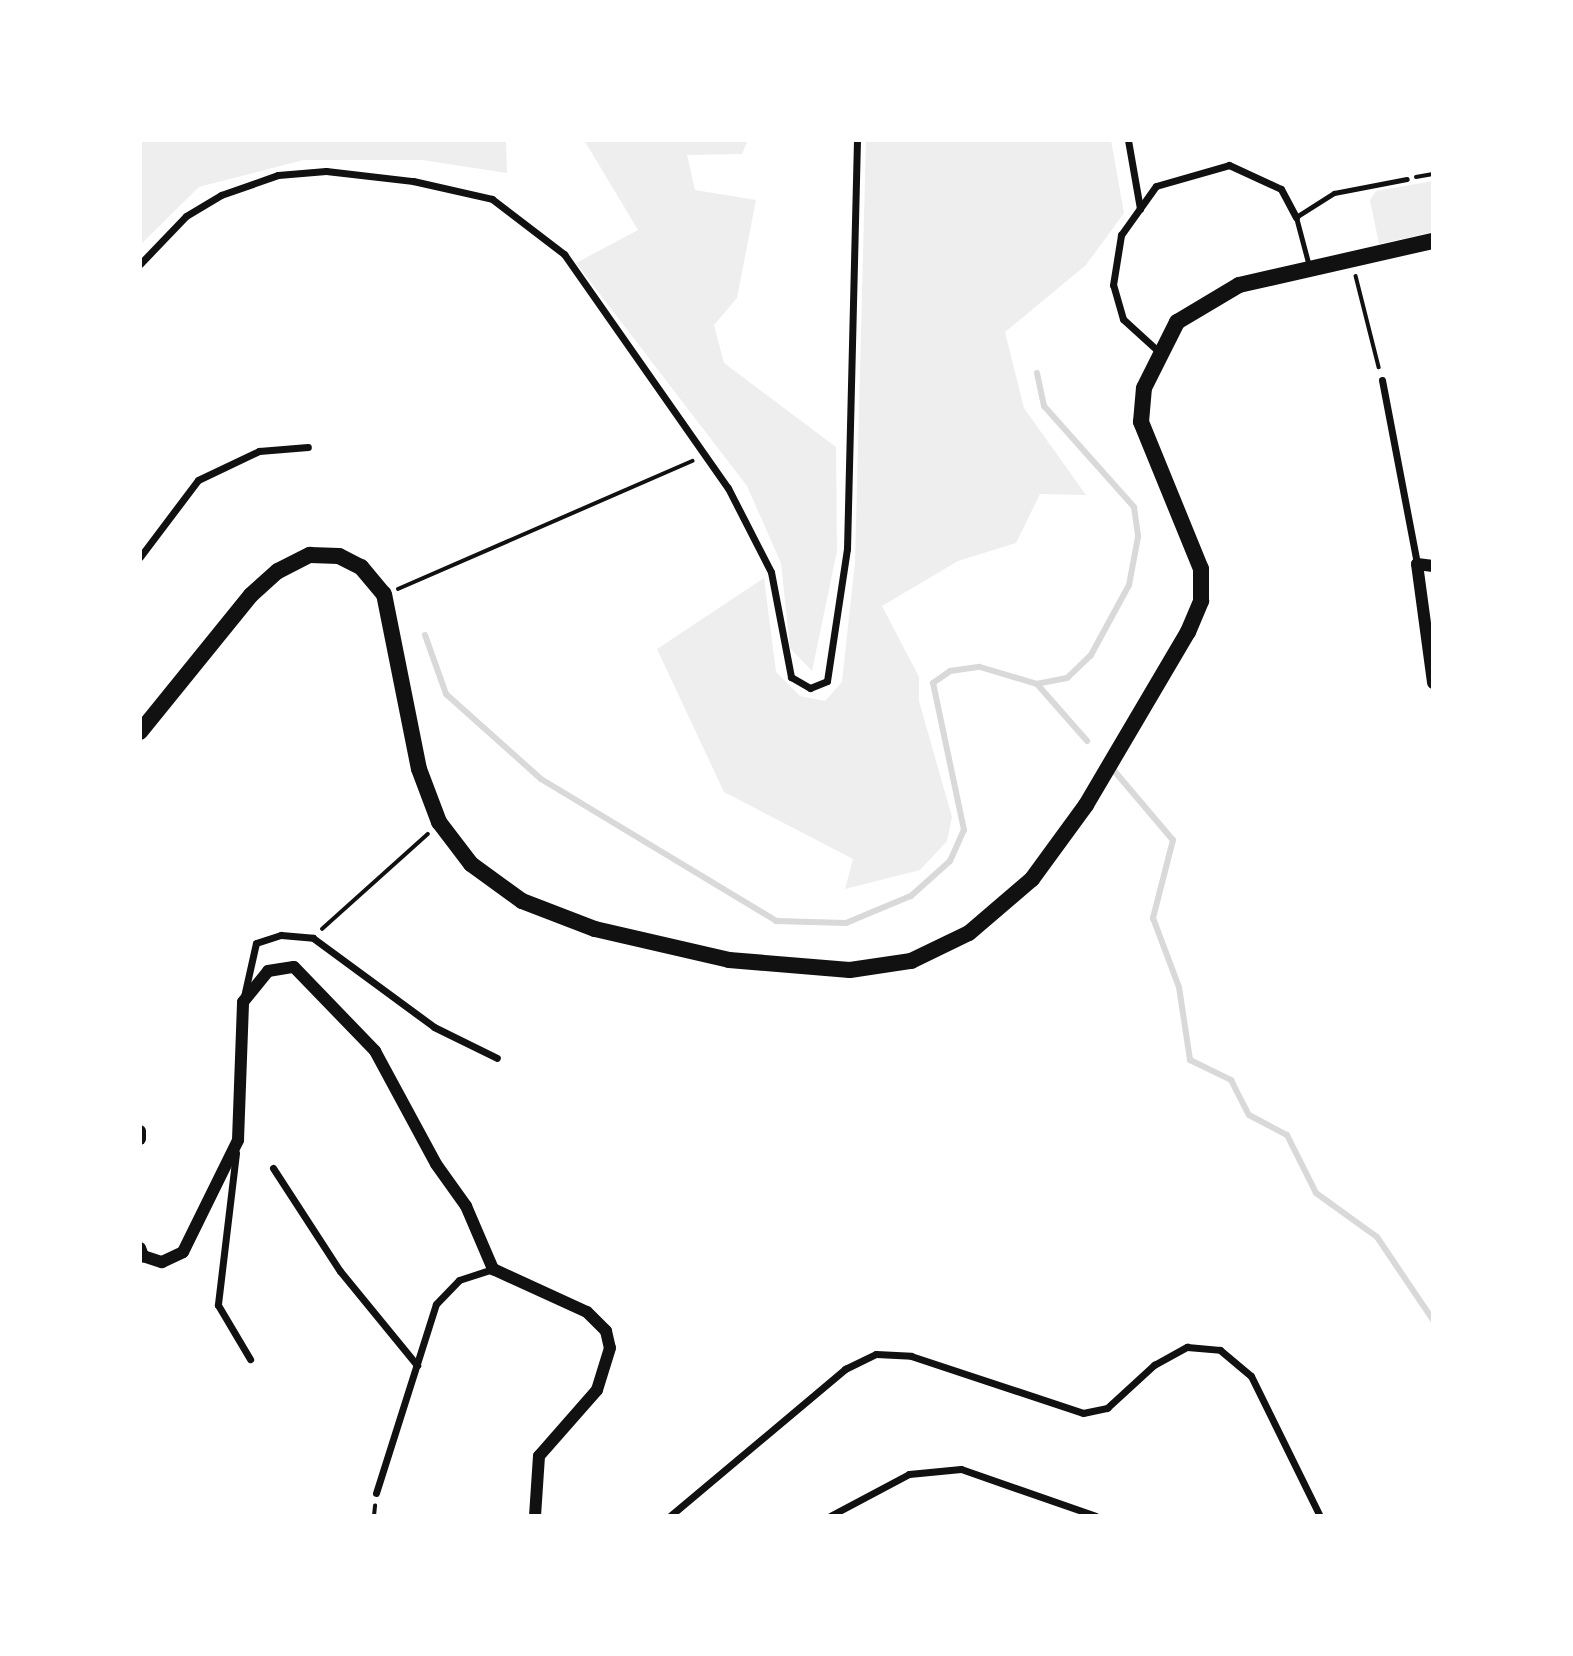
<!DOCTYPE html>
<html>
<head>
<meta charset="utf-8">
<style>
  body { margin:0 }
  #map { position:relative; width:1573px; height:1656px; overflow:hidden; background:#fff; font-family:"Archivo Narrow",sans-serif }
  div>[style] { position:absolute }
  .green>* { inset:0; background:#eee }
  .stream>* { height:6px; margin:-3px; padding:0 3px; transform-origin:3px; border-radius:3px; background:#d9d9d9 }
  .path>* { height:3.5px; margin:-1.75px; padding:0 1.75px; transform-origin:1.75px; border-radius:1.75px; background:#111 }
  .service>* { height:5px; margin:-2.5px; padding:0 2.5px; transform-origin:2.5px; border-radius:2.5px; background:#111 }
  .minor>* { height:7px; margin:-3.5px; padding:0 3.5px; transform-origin:3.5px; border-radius:3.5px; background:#111 }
  .tertiary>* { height:12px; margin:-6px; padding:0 6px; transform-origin:6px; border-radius:6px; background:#111 }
  .primary>* { height:16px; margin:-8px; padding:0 8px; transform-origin:8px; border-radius:8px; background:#111 }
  span { translate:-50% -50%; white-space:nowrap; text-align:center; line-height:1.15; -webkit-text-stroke:6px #fff; paint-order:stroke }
  .frame { position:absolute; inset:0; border:142px solid #fff; pointer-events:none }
</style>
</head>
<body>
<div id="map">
  <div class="green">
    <div style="clip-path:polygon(140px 140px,506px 140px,507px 173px,422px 160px,303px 160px,199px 187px,140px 245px)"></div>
    <div style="clip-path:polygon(584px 140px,748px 140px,742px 154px,687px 155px,695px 190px,756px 200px,737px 298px,714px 325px,724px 363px,836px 447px,837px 551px,812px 671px,790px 648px,781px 563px,747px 486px,576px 263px,638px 230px)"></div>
    <div style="clip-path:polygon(866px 140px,1111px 140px,1124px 213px,1086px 265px,1005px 332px,1024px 408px,1086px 495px,1040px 494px,1016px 543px,958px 561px,882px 606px,919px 677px,919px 701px,952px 817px,947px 841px,920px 870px,845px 889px,853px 859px,724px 792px,657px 649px,764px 578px,776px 672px,800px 696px,825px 701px,842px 682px,855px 562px)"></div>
    <div style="clip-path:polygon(1433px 181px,1433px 232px,1379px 244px,1370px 200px,1376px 191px)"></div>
  </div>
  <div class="stream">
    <div style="left:1037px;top:373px;width:34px;rotate:78deg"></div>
    <div style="left:1044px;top:406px;width:135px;rotate:48.3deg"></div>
    <div style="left:1134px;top:507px;width:30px;rotate:82deg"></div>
    <div style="left:1138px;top:537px;width:49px;rotate:100.6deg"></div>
    <div style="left:1129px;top:585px;width:80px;rotate:118.5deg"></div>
    <div style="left:1091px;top:655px;width:33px;rotate:136deg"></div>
    <div style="left:1067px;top:678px;width:31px;rotate:169deg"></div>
    <div style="left:425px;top:635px;width:63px;rotate:70.4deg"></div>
    <div style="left:446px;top:694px;width:127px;rotate:41.8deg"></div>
    <div style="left:541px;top:779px;width:275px;rotate:31.1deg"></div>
    <div style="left:776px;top:921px;width:70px;rotate:1.6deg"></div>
    <div style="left:846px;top:923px;width:70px;rotate:-22.6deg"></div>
    <div style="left:911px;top:896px;width:52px;rotate:-41.9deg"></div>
    <div style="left:950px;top:861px;width:34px;rotate:-66deg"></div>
    <div style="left:964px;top:830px;width:150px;rotate:-101.9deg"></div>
    <div style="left:933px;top:683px;width:21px;rotate:-35deg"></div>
    <div style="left:950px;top:671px;width:30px;rotate:-8deg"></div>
    <div style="left:980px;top:667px;width:59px;rotate:16.6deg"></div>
    <div style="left:1037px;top:684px;width:76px;rotate:48.7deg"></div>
    <div style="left:1111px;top:767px;width:96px;rotate:49.7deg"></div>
    <div style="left:1173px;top:840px;width:81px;rotate:104.4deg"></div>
    <div style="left:1153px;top:918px;width:74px;rotate:69.4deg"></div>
    <div style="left:1179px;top:987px;width:74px;rotate:81.4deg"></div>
    <div style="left:1190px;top:1060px;width:46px;rotate:26deg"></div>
    <div style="left:1231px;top:1080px;width:39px;rotate:63deg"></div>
    <div style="left:1249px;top:1115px;width:43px;rotate:27.8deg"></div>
    <div style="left:1287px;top:1135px;width:65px;rotate:63.4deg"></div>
    <div style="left:1316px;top:1193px;width:75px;rotate:35.8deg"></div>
    <div style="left:1377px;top:1237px;width:100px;rotate:56deg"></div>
  </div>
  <div class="path">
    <div style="left:1416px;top:177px;width:17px;rotate:-10deg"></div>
    <div style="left:1356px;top:276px;width:94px;rotate:75.8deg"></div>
    <div style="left:398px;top:589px;width:321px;rotate:-23.5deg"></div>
    <div style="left:322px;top:929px;width:142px;rotate:-41.9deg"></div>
    <div style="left:374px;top:1516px;width:10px;rotate:-84deg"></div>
  </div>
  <div class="service">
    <div style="left:1309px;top:266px;width:51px;rotate:-104.9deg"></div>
    <div style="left:1296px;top:217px;width:45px;rotate:-32.3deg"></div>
    <div style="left:1334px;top:193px;width:74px;rotate:-10.9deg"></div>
  </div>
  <div class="minor">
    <div style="left:1128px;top:140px;width:70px;rotate:80.1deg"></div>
    <div style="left:140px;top:264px;width:66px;rotate:-46.2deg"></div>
    <div style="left:186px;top:216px;width:41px;rotate:-31deg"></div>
    <div style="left:221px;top:195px;width:60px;rotate:-19.3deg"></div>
    <div style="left:278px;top:175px;width:48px;rotate:-4.8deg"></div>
    <div style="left:326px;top:171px;width:88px;rotate:6.6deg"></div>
    <div style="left:413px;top:181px;width:81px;rotate:12.8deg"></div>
    <div style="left:492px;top:199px;width:91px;rotate:37.4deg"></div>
    <div style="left:564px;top:254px;width:286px;rotate:55deg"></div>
    <div style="left:728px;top:488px;width:94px;rotate:62.9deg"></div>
    <div style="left:771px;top:572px;width:107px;rotate:79.2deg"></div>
    <div style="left:791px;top:677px;width:22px;rotate:30deg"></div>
    <div style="left:810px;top:688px;width:18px;rotate:-22deg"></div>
    <div style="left:827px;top:681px;width:134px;rotate:-81.4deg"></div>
    <div style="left:847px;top:549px;width:409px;rotate:-88.6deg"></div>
    <div style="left:1158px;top:351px;width:47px;rotate:-137.6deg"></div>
    <div style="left:1123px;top:319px;width:35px;rotate:-106deg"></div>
    <div style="left:1113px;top:285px;width:51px;rotate:-80.9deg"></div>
    <div style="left:1121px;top:235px;width:60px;rotate:-54.5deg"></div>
    <div style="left:1156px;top:186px;width:76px;rotate:-16deg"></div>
    <div style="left:1229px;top:165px;width:57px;rotate:24.8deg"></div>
    <div style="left:1281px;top:189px;width:32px;rotate:62deg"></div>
    <div style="left:1382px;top:380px;width:187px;rotate:79.2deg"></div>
    <div style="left:140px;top:557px;width:96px;rotate:-53deg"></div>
    <div style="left:198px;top:480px;width:68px;rotate:-25.4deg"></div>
    <div style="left:259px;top:451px;width:49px;rotate:-4.7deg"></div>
    <div style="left:243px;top:1001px;width:59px;rotate:-77.4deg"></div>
    <div style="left:256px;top:943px;width:26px;rotate:-18deg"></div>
    <div style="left:281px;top:935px;width:32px;rotate:5deg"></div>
    <div style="left:313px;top:938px;width:150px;rotate:36.3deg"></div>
    <div style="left:434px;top:1027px;width:70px;rotate:26.2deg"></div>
    <div style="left:236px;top:1153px;width:153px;rotate:96.8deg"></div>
    <div style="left:218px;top:1305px;width:63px;rotate:59.3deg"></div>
    <div style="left:273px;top:1168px;width:123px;rotate:57deg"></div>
    <div style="left:340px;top:1271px;width:122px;rotate:50.7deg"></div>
    <div style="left:376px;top:1493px;width:198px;rotate:-72.4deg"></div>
    <div style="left:436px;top:1304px;width:33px;rotate:-46deg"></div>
    <div style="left:459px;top:1280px;width:36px;rotate:-18deg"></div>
    <div style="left:670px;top:1516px;width:229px;rotate:-40deg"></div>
    <div style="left:845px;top:1369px;width:34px;rotate:-26deg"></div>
    <div style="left:876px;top:1354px;width:35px;rotate:3deg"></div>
    <div style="left:911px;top:1356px;width:181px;rotate:18.3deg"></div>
    <div style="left:1083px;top:1413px;width:25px;rotate:-12deg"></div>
    <div style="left:1107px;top:1408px;width:64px;rotate:-42.5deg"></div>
    <div style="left:1154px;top:1365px;width:38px;rotate:-29deg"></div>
    <div style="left:1187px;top:1347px;width:33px;rotate:5deg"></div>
    <div style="left:1220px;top:1350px;width:40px;rotate:40deg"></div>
    <div style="left:1251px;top:1376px;width:156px;rotate:63.8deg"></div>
    <div style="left:830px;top:1516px;width:89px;rotate:-28deg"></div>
    <div style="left:909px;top:1474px;width:52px;rotate:-5.5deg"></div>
    <div style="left:961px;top:1469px;width:143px;rotate:19.2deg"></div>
  </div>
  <div class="tertiary">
    <div style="left:1433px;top:566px;width:16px;rotate:-173deg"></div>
    <div style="left:1417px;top:564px;width:120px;rotate:82.3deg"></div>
    <div style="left:140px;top:1131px;width:8px;rotate:90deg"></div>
    <div style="left:140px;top:1248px;width:9px;rotate:69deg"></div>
    <div style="left:143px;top:1256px;width:20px;rotate:18deg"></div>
    <div style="left:162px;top:1262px;width:23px;rotate:-25deg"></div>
    <div style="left:183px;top:1252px;width:125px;rotate:-63.8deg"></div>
    <div style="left:238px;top:1140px;width:138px;rotate:-87.9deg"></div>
    <div style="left:243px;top:1002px;width:40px;rotate:-51deg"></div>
    <div style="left:268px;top:971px;width:26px;rotate:-9deg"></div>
    <div style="left:294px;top:967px;width:117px;rotate:46deg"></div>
    <div style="left:375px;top:1051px;width:128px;rotate:61.6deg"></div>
    <div style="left:436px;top:1164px;width:52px;rotate:54.5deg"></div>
    <div style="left:466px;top:1206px;width:69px;rotate:66.8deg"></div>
    <div style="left:493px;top:1269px;width:103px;rotate:24.6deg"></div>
    <div style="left:587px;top:1312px;width:27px;rotate:45deg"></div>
    <div style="left:606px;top:1331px;width:17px;rotate:77deg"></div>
    <div style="left:610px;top:1348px;width:44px;rotate:107.2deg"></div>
    <div style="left:597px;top:1390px;width:88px;rotate:131.3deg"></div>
    <div style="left:539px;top:1456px;width:60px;rotate:93.8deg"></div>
  </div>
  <div class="primary">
    <div style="left:140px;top:732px;width:176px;rotate:-51deg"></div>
    <div style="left:251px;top:595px;width:36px;rotate:-42deg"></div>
    <div style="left:278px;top:571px;width:36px;rotate:-27deg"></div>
    <div style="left:310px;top:555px;width:29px;rotate:2deg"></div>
    <div style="left:339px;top:556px;width:25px;rotate:27deg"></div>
    <div style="left:361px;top:567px;width:35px;rotate:50deg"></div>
    <div style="left:384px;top:594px;width:178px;rotate:78.7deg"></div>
    <div style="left:419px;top:769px;width:57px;rotate:69.3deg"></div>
    <div style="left:439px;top:822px;width:53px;rotate:52.7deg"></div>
    <div style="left:471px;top:864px;width:63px;rotate:36deg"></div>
    <div style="left:522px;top:901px;width:78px;rotate:21deg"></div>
    <div style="left:595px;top:929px;width:138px;rotate:13deg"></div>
    <div style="left:729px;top:960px;width:121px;rotate:4.7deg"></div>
    <div style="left:850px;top:970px;width:62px;rotate:-8.4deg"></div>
    <div style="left:911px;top:961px;width:64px;rotate:-25.8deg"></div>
    <div style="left:969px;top:933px;width:83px;rotate:-40.6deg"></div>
    <div style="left:1032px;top:879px;width:92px;rotate:-53.9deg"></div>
    <div style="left:1086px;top:805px;width:201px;rotate:-59.5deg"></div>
    <div style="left:1188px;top:632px;width:34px;rotate:-67deg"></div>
    <div style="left:1201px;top:601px;width:32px;rotate:-90deg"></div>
    <div style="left:1201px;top:569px;width:159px;rotate:-112.2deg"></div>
    <div style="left:1141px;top:422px;width:34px;rotate:-85deg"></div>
    <div style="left:1144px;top:388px;width:74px;rotate:-63.4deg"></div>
    <div style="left:1177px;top:322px;width:72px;rotate:-30.8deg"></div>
    <div style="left:1239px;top:285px;width:199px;rotate:-12.8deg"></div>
  </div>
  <div class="frame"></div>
</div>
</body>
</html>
